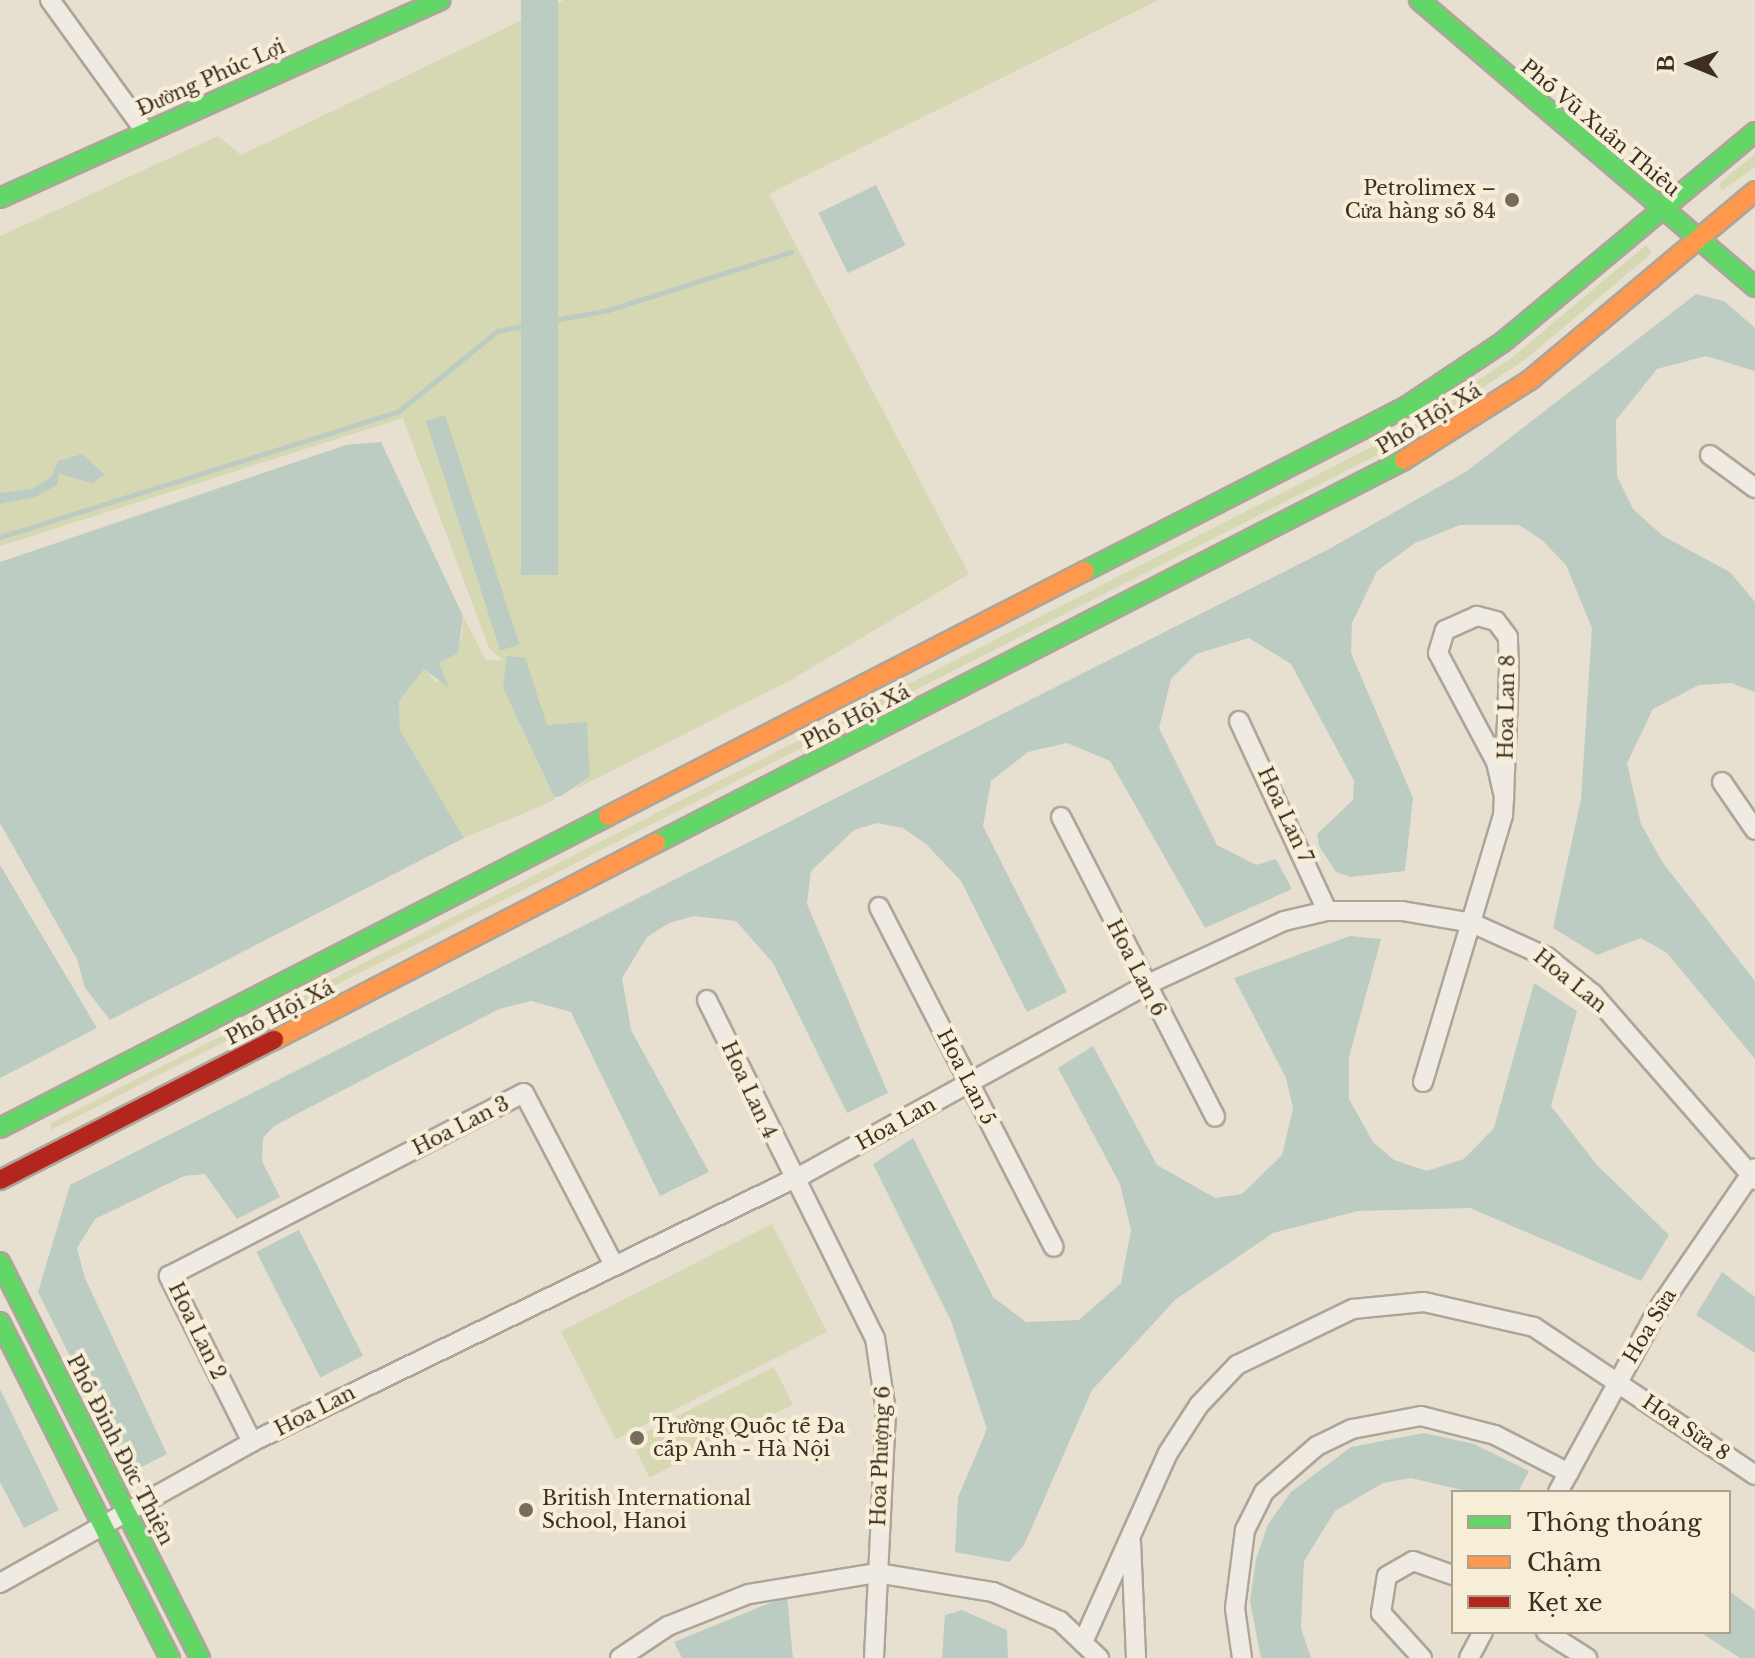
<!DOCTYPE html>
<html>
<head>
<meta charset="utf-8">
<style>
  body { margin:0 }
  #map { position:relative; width:1755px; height:1658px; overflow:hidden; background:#e7e0d1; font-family:"Libre Baskerville",serif }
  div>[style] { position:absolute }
  .green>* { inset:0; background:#d6d7b3; transform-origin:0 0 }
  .water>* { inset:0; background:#bcccc2; transform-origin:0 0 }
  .stream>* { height:5px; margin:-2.5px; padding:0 2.5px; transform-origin:2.5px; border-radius:2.5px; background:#bcccc2 }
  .roads { filter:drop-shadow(2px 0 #ada599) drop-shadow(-2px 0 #ada599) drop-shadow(0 2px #ada599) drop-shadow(0 -2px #ada599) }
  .street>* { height:18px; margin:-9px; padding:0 9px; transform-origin:9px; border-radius:9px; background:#efebe3 }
  .fast>* { height:18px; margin:-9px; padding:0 9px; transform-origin:9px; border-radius:9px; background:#63d668 }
  .slow>* { height:18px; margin:-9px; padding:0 9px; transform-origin:9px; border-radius:9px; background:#ff974d }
  .jam>* { height:18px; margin:-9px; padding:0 9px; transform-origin:9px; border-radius:9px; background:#b3261e }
  .dots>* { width:22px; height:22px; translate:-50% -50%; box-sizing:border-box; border:4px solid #f7eed8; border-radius:50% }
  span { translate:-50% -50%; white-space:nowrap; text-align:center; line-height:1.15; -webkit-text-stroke:8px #f7eed8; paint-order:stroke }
  .street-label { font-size:20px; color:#3d2e20 }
  .poi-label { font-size:20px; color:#3d2e20 }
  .right { translate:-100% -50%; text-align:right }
  .left { translate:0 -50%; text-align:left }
  .legend { position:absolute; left:1451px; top:1490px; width:280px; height:144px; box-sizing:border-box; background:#f7eed8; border:2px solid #ada18e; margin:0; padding:10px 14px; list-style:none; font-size:24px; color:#3d2e20 }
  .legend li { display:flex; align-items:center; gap:16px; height:40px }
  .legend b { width:40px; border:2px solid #ada18e }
  .north { position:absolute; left:1651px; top:24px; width:80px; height:80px; -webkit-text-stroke:6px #f7eed8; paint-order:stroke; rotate:271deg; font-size:22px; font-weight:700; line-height:32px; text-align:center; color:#3d2e20 }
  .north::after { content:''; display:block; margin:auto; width:28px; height:36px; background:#3d2e20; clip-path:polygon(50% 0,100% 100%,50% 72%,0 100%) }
</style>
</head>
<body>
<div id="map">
  <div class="green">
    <div style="clip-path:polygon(564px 0,1158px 0,769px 194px,969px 574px,789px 681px,572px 791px,590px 777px,587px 723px,547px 725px,506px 669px,503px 688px,555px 800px,464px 838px,400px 730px,399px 701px,424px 668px,436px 682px,444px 679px,439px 663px,462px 638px,463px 616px,486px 660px,502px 660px,489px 648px,403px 418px,0 546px,0 236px,218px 136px,241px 155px)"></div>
    <div style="clip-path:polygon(1755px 154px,1755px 167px,1721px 191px,1720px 183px)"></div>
    <div style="clip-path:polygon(1646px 245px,1652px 253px,1526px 359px,1391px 448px,51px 1130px,51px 1123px,1393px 436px,1509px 360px)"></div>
    <div style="left:772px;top:1224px;width:121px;height:237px;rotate:63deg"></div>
    <div style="left:774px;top:1367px;width:42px;height:161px;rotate:63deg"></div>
  </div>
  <div class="water">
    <div style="left:521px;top:0;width:37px;height:575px"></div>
    <div style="left:876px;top:185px;width:67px;height:64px;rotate:64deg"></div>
    <div style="clip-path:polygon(1696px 294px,1724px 301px,1755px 328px,1755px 371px,1706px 356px,1657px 369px,1616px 420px,1617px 476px,1633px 509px,1663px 536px,1730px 572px,1755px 602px,1755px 692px,1731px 683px,1699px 685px,1653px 709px,1627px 763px,1641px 824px,1663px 863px,1755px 981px,1755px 1059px,1667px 953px,1641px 938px,1597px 955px,1553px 928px,1581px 799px,1592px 628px,1566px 565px,1543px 541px,1519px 525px,1460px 525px,1415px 543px,1377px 571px,1352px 623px,1351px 653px,1413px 798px,1405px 871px,1350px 877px,1336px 872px,1319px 846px,1317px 834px,1353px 800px,1354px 781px,1291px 664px,1249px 638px,1196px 654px,1171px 679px,1159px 728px,1217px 845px,1256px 865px,1276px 859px,1292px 889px,1205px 928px,1110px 761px,1067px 743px,1028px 752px,991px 781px,983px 826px,1067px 992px,1027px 1012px,961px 881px,926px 844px,903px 828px,877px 823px,854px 830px,811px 871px,807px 904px,888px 1093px,847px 1113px,773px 963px,736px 921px,694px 916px,669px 923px,647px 937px,622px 978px,631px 1030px,709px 1172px,660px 1196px,571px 1012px,531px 1001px,499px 1009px,274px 1126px,263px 1138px,262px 1161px,280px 1197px,237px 1219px,205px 1174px,184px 1176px,95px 1219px,77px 1248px,85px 1278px,167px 1454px,128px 1474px,38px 1292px,70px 1185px,1329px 549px,1467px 471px)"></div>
    <div style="left:445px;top:415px;width:241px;height:20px;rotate:72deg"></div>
    <div style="clip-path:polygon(381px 442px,463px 616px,458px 653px,439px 663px,449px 688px,424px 669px,399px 701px,400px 730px,464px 838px,110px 1020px,85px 988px,77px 959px,0 823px,0 562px,346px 445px)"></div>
    <div style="clip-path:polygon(82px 454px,105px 475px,92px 483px,59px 474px,57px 485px,35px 497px,0 504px,0 493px,32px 489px,51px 477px,58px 461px)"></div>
    <div style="clip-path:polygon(507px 656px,525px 658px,547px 725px,587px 722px,590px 777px,561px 796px,554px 797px,503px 688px)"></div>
    <div style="clip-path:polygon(0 865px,97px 1028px,0 1078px)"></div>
    <div style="clip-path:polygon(1350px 936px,1381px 939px,1349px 1057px,1349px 1099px,1373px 1142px,1394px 1160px,1427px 1171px,1464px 1159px,1494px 1128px,1534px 983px,1577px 1011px,1551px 1106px,1597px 1165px,1669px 1235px,1641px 1281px,1470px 1208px,1358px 1211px,1273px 1233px,1175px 1300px,1092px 1390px,1024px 1545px,1009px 1562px,955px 1552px,958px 1497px,987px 1429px,951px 1321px,873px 1164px,913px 1138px,993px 1297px,1026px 1322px,1079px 1320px,1121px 1283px,1131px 1230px,1120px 1184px,1058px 1068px,1093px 1046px,1157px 1165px,1215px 1198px,1242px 1194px,1282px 1155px,1293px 1109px,1286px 1078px,1234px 978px)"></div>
    <div style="left:299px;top:1230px;width:141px;height:48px;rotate:63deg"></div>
    <div style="clip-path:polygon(1722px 1272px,1755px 1297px,1755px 1353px,1696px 1315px)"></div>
    <div style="clip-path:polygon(0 1389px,59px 1510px,24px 1528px,0 1482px)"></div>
    <div style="clip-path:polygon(1424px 1433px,1474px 1444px,1529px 1471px,1518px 1492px,1471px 1492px,1411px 1478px,1383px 1483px,1335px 1511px,1304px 1561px,1301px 1628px,1311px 1658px,1261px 1658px,1250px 1601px,1256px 1559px,1268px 1524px,1291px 1492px,1351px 1447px)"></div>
    <div style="clip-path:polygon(1729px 1591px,1755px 1610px,1755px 1658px,1740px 1658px,1700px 1632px,1729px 1632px)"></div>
    <div style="clip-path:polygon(787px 1596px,793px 1658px,682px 1658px,674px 1642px)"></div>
    <div style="clip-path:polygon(962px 1610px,1007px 1630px,1008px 1658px,942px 1658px,945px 1615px)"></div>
  </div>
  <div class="stream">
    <div style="left:0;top:537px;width:418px;rotate:-17.5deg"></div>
    <div style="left:399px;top:411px;width:127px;rotate:-39.2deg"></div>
    <div style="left:497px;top:331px;width:113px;rotate:-10.7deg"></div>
    <div style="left:608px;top:310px;width:192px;rotate:-17.6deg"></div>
  </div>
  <div class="roads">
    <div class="street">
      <div style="left:50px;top:0;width:162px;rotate:54.1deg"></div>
      <div style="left:1710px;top:455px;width:56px;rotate:36.3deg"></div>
      <div style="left:1239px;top:721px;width:209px;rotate:65.1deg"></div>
      <div style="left:1722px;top:782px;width:58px;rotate:55.5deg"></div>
      <div style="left:1061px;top:817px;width:337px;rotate:62.8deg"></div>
      <div style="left:879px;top:907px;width:382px;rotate:62.8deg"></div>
      <div style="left:707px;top:1000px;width:377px;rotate:63.6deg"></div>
      <div style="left:875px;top:1338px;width:75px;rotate:81.5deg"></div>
      <div style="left:886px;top:1412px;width:246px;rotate:92.8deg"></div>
      <div style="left:1423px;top:1082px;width:279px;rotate:-73.3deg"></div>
      <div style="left:1503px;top:815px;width:17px;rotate:-87deg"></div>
      <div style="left:1504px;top:798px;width:128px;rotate:-87.8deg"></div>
      <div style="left:1509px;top:670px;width:33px;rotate:-92deg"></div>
      <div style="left:1508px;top:637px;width:20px;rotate:-127deg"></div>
      <div style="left:1496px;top:621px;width:20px;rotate:-165deg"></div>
      <div style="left:1477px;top:616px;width:35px;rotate:156deg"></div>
      <div style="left:1445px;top:630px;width:24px;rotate:107deg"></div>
      <div style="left:1438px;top:653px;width:123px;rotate:62deg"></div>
      <div style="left:1496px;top:762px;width:37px;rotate:77deg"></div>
      <div style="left:252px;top:1442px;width:186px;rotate:-116.6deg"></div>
      <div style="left:169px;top:1276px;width:399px;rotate:-27.3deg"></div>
      <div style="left:524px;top:1093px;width:194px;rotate:62.4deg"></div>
      <div style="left:1558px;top:1492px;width:206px;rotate:-61.3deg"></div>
      <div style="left:1657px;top:1311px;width:173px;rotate:-55.6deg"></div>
      <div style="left:1131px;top:1542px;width:116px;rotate:87.5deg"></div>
      <div style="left:0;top:1583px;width:289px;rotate:-29.2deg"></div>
      <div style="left:252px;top:1442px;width:614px;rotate:-25.9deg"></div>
      <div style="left:804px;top:1174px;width:389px;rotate:-28.9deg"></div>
      <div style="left:1144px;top:986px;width:154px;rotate:-24.9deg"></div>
      <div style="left:1284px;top:921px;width:44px;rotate:-13.1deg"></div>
      <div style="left:1327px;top:911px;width:75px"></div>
      <div style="left:1402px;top:911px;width:71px;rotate:9.7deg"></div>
      <div style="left:1472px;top:923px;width:82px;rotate:24.4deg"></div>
      <div style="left:1547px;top:957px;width:59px;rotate:38.8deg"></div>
      <div style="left:1593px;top:994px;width:247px;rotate:48.9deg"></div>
      <div style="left:1546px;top:1632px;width:49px;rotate:32.4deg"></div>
      <div style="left:1083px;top:1642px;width:207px;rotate:-65.8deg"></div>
      <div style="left:1168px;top:1453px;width:57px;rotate:-57.1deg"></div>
      <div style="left:1199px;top:1405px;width:55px;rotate:-46.5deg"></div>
      <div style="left:1237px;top:1365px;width:129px;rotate:-25.8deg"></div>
      <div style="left:1353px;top:1309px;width:71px;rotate:-5.6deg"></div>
      <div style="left:1424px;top:1302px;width:113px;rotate:12.8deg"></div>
      <div style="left:1534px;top:1327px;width:266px;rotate:33.8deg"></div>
      <div style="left:620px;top:1658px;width:58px;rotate:-33.7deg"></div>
      <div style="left:668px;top:1626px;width:87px;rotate:-21.6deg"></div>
      <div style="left:749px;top:1594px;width:130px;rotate:-9.3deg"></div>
      <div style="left:877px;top:1573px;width:118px;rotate:9.3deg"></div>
      <div style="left:993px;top:1592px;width:73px;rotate:23.4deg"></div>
      <div style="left:1060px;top:1621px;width:54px;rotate:43.5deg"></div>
      <div style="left:1242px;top:1658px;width:50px;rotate:-98deg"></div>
      <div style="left:1235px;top:1608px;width:79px;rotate:-82.7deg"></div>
      <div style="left:1245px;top:1530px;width:42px;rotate:-63.4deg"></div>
      <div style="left:1264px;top:1492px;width:70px;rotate:-41deg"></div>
      <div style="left:1317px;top:1446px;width:39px;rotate:-26deg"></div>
      <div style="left:1352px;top:1429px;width:70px;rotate:-10.7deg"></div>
      <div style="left:1421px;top:1416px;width:76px;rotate:14.4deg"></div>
      <div style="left:1495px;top:1435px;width:83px;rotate:27.2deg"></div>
      <div style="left:1422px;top:1658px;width:61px;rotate:-132.3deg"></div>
      <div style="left:1381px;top:1613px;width:37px;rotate:-81deg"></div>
      <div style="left:1387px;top:1576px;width:30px;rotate:-30deg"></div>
      <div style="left:1413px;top:1561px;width:42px;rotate:19.3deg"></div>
      <div style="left:1469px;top:1658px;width:30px;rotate:-62deg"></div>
    </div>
    <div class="fast">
      <div style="left:1419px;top:0;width:442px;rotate:40.5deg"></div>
      <div style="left:0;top:198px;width:483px;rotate:-24.2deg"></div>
      <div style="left:1085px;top:571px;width:362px;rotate:-27.1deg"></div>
      <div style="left:1407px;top:406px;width:115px;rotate:-33.7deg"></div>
      <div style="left:1503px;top:342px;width:328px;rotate:-39.8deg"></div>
      <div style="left:656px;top:843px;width:840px;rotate:-27.11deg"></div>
      <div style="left:0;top:1128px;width:683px;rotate:-27.16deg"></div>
      <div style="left:0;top:1262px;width:444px;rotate:63.2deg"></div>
      <div style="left:0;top:1322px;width:377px;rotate:63.2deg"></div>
    </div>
    <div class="slow">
      <div style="left:1404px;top:460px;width:149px;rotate:-32.4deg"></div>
      <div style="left:1530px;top:380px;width:294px;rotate:-40deg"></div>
      <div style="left:608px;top:816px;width:536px;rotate:-27.19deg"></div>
      <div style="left:274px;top:1040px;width:430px;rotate:-27.3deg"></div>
    </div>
    <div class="jam">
      <div style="left:0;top:1180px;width:308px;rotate:-27.1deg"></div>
    </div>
  </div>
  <div class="dots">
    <div style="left:1512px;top:200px;background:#786c5e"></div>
    <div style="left:637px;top:1438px;background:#786c5e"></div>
    <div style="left:526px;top:1510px;background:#786c5e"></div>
  </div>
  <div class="street-label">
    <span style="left:211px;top:78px;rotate:-24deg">Đường Phúc Lợi</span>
    <span style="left:1600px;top:128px;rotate:40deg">Phố Vũ Xuân Thiều</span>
    <span style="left:1429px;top:419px;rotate:-31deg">Phố Hội Xá</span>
    <span style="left:1507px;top:707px;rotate:-89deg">Hoa Lan 8</span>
    <span style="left:856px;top:717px;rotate:-27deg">Phố Hội Xá</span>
    <span style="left:1285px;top:815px;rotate:65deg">Hoa Lan 7</span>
    <span style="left:1136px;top:968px;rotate:63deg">Hoa Lan 6</span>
    <span style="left:1570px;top:981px;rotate:39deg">Hoa Lan</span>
    <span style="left:280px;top:1013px;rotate:-27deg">Phố Hội Xá</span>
    <span style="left:966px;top:1077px;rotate:63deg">Hoa Lan 5</span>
    <span style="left:749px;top:1090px;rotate:65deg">Hoa Lan 4</span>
    <span style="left:896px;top:1124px;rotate:-29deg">Hoa Lan</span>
    <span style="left:461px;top:1126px;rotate:-27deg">Hoa Lan 3</span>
    <span style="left:1650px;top:1326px;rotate:-59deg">Hoa Sữa</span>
    <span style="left:197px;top:1331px;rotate:64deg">Hoa Lan 2</span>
    <span style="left:315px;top:1411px;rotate:-27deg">Hoa Lan</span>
    <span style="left:1686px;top:1428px;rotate:34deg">Hoa Sữa 8</span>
    <span style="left:120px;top:1450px;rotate:63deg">Phố Đinh Đức Thiện</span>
    <span style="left:881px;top:1456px;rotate:-88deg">Hoa Phượng 6</span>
  </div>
  <div class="poi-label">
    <span class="right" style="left:1496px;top:200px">Petrolimex –<br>Cửa hàng số 84</span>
    <span class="left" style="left:653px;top:1438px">Trường Quốc tế Đa<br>cấp Anh - Hà Nội</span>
    <span class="left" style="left:542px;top:1510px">British International<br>School, Hanoi</span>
  </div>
  <ul class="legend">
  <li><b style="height:10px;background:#63d668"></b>Thông thoáng</li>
  <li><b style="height:10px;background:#ff974d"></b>Chậm</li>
  <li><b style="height:10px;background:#b3261e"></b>Kẹt xe</li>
  </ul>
  <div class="north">B</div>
</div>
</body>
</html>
